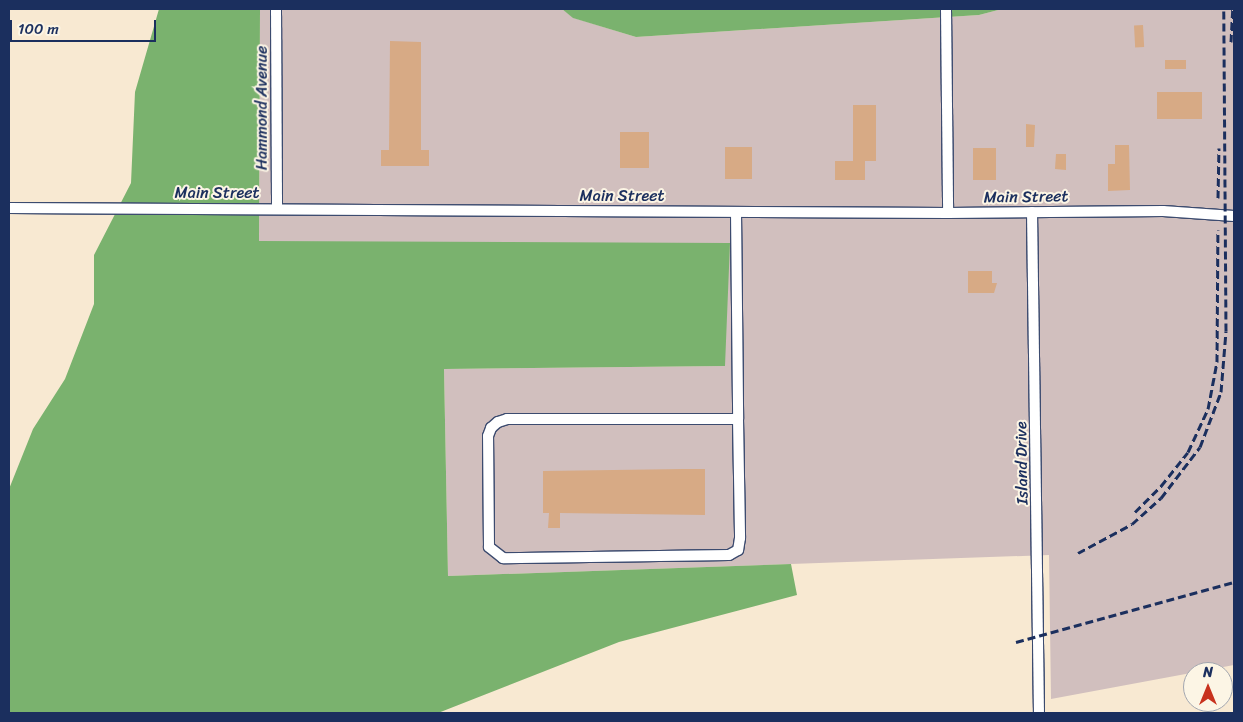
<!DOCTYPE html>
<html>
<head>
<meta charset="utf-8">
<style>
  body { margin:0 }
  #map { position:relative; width:1243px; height:722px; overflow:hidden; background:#f8e9d2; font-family:Sriracha,sans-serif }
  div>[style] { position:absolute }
  .industrial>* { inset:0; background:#d1bfbe }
  .forest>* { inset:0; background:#7ab26e }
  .building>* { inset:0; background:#d7aa85; transform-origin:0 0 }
  .roads { filter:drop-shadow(1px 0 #3c4b6f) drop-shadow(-1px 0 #3c4b6f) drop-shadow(0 1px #3c4b6f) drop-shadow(0 -1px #3c4b6f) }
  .minor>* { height:10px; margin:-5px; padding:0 5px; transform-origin:5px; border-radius:5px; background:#fff }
  .rail>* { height:3px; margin-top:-1.5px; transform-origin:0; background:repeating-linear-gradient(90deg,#1b2f5e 0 8px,transparent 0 12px) }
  span { translate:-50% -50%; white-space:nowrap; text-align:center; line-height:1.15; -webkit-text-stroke:4px #fcf5e5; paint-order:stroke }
  .street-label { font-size:16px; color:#1b2f5e }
  .frame { position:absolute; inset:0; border:10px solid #1b2f5e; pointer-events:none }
  .north { position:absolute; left:1183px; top:662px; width:50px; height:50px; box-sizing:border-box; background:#fcf5e5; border:1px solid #a2a6af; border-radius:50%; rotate:0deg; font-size:14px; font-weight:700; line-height:20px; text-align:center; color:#1b2f5e }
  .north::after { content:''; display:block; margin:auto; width:18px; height:22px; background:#c8321e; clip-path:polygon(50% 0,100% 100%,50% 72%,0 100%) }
  .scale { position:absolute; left:10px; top:20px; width:146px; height:22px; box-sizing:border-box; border:2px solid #1b2f5e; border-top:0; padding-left:6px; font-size:15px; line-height:18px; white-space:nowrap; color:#1b2f5e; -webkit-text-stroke:4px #fcf5e5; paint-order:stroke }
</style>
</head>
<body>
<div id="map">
  <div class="industrial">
    <div style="clip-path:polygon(260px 9px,562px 9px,574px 18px,636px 37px,979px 15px,1002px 9px,1234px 9px,1234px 665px,1051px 699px,1049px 555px,448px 576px,444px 369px,725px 366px,259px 241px)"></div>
  </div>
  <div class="forest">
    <div style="clip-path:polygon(159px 9px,260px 9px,259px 241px,730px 243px,725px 366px,444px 369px,448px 576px,791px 564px,797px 595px,619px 642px,438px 713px,9px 713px,9px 489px,33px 429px,65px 379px,94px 304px,94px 255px,131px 183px,135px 92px)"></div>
    <div style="clip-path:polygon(562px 9px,1002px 9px,979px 15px,636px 37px,573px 18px)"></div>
  </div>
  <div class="building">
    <div style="left:1143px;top:25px;width:22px;height:9px;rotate:87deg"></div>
    <div style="clip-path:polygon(390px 41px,421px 42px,421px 150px,429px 150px,429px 166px,381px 166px,381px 150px,389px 150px)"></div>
    <div style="left:1165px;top:60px;width:21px;height:9px"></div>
    <div style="left:1157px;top:92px;width:45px;height:27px"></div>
    <div style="clip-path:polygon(853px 105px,876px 105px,876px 161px,865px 161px,865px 180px,835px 180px,835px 161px,853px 161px)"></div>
    <div style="clip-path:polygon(1026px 124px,1035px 125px,1034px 147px,1026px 147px)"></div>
    <div style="left:620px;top:132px;width:29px;height:36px"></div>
    <div style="clip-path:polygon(1115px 145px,1129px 145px,1130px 190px,1108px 191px,1108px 164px,1115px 164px)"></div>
    <div style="left:725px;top:147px;width:27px;height:32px"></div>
    <div style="left:973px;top:148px;width:23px;height:32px"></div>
    <div style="clip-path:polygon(1056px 154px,1066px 154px,1066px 170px,1055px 169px)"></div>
    <div style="clip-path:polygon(968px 271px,992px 271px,992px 283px,997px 283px,994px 293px,968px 293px)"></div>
    <div style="clip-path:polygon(683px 469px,705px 469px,705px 515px,560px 513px,560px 528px,548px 528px,549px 513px,543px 513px,543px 471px)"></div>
  </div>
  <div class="roads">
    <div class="minor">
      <div style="left:276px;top:9px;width:199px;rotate:89.7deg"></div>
      <div style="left:946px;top:9px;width:204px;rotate:89.4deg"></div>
      <div style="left:9px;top:208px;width:939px;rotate:0.31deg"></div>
      <div style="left:948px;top:213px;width:215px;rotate:-0.5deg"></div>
      <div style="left:1163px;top:211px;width:71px;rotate:4deg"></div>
      <div style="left:736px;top:212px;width:207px;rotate:89.4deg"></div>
      <div style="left:738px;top:419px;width:119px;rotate:89deg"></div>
      <div style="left:740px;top:538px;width:12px;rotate:99deg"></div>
      <div style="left:738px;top:550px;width:10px;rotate:151deg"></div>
      <div style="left:729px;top:555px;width:226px;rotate:179.2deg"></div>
      <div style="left:503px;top:558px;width:18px;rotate:-142deg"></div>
      <div style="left:489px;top:547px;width:111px;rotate:-90.5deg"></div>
      <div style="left:488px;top:436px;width:9px;rotate:-69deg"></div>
      <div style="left:491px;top:428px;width:9px;rotate:-41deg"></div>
      <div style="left:498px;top:422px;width:9px;rotate:-18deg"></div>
      <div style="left:507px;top:419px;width:231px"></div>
      <div style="left:1032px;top:212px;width:501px;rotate:89.2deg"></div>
    </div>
  </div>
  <div class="rail">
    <div style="left:1231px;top:42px;width:33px;rotate:-87deg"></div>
    <div style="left:1218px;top:198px;width:50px;rotate:-88.9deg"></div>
    <div style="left:1135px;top:512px;width:37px;rotate:-45deg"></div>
    <div style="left:1161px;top:486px;width:43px;rotate:-51.5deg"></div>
    <div style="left:1188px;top:452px;width:47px;rotate:-65.1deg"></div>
    <div style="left:1208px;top:409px;width:48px;rotate:-79.2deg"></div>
    <div style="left:1217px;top:362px;width:132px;rotate:-89.6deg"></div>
    <div style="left:1078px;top:553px;width:61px;rotate:-28.2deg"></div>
    <div style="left:1132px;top:524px;width:39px;rotate:-42deg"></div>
    <div style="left:1161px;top:498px;width:64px;rotate:-52.6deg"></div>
    <div style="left:1200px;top:447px;width:59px;rotate:-69.1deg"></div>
    <div style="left:1221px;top:392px;width:61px;rotate:-85.3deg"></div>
    <div style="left:1226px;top:331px;width:322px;rotate:-90.4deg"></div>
    <div style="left:1016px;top:642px;width:226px;rotate:-15.4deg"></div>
  </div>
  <div class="street-label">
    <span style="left:262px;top:108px;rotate:-90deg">Hammond Avenue</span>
    <span style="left:217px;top:193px">Main Street</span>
    <span style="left:622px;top:196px">Main Street</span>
    <span style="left:1026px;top:197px;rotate:-1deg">Main Street</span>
    <span style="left:1022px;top:463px;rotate:-91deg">Island Drive</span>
  </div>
  <div class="frame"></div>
  <div class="north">N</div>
  <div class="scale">100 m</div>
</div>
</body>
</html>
